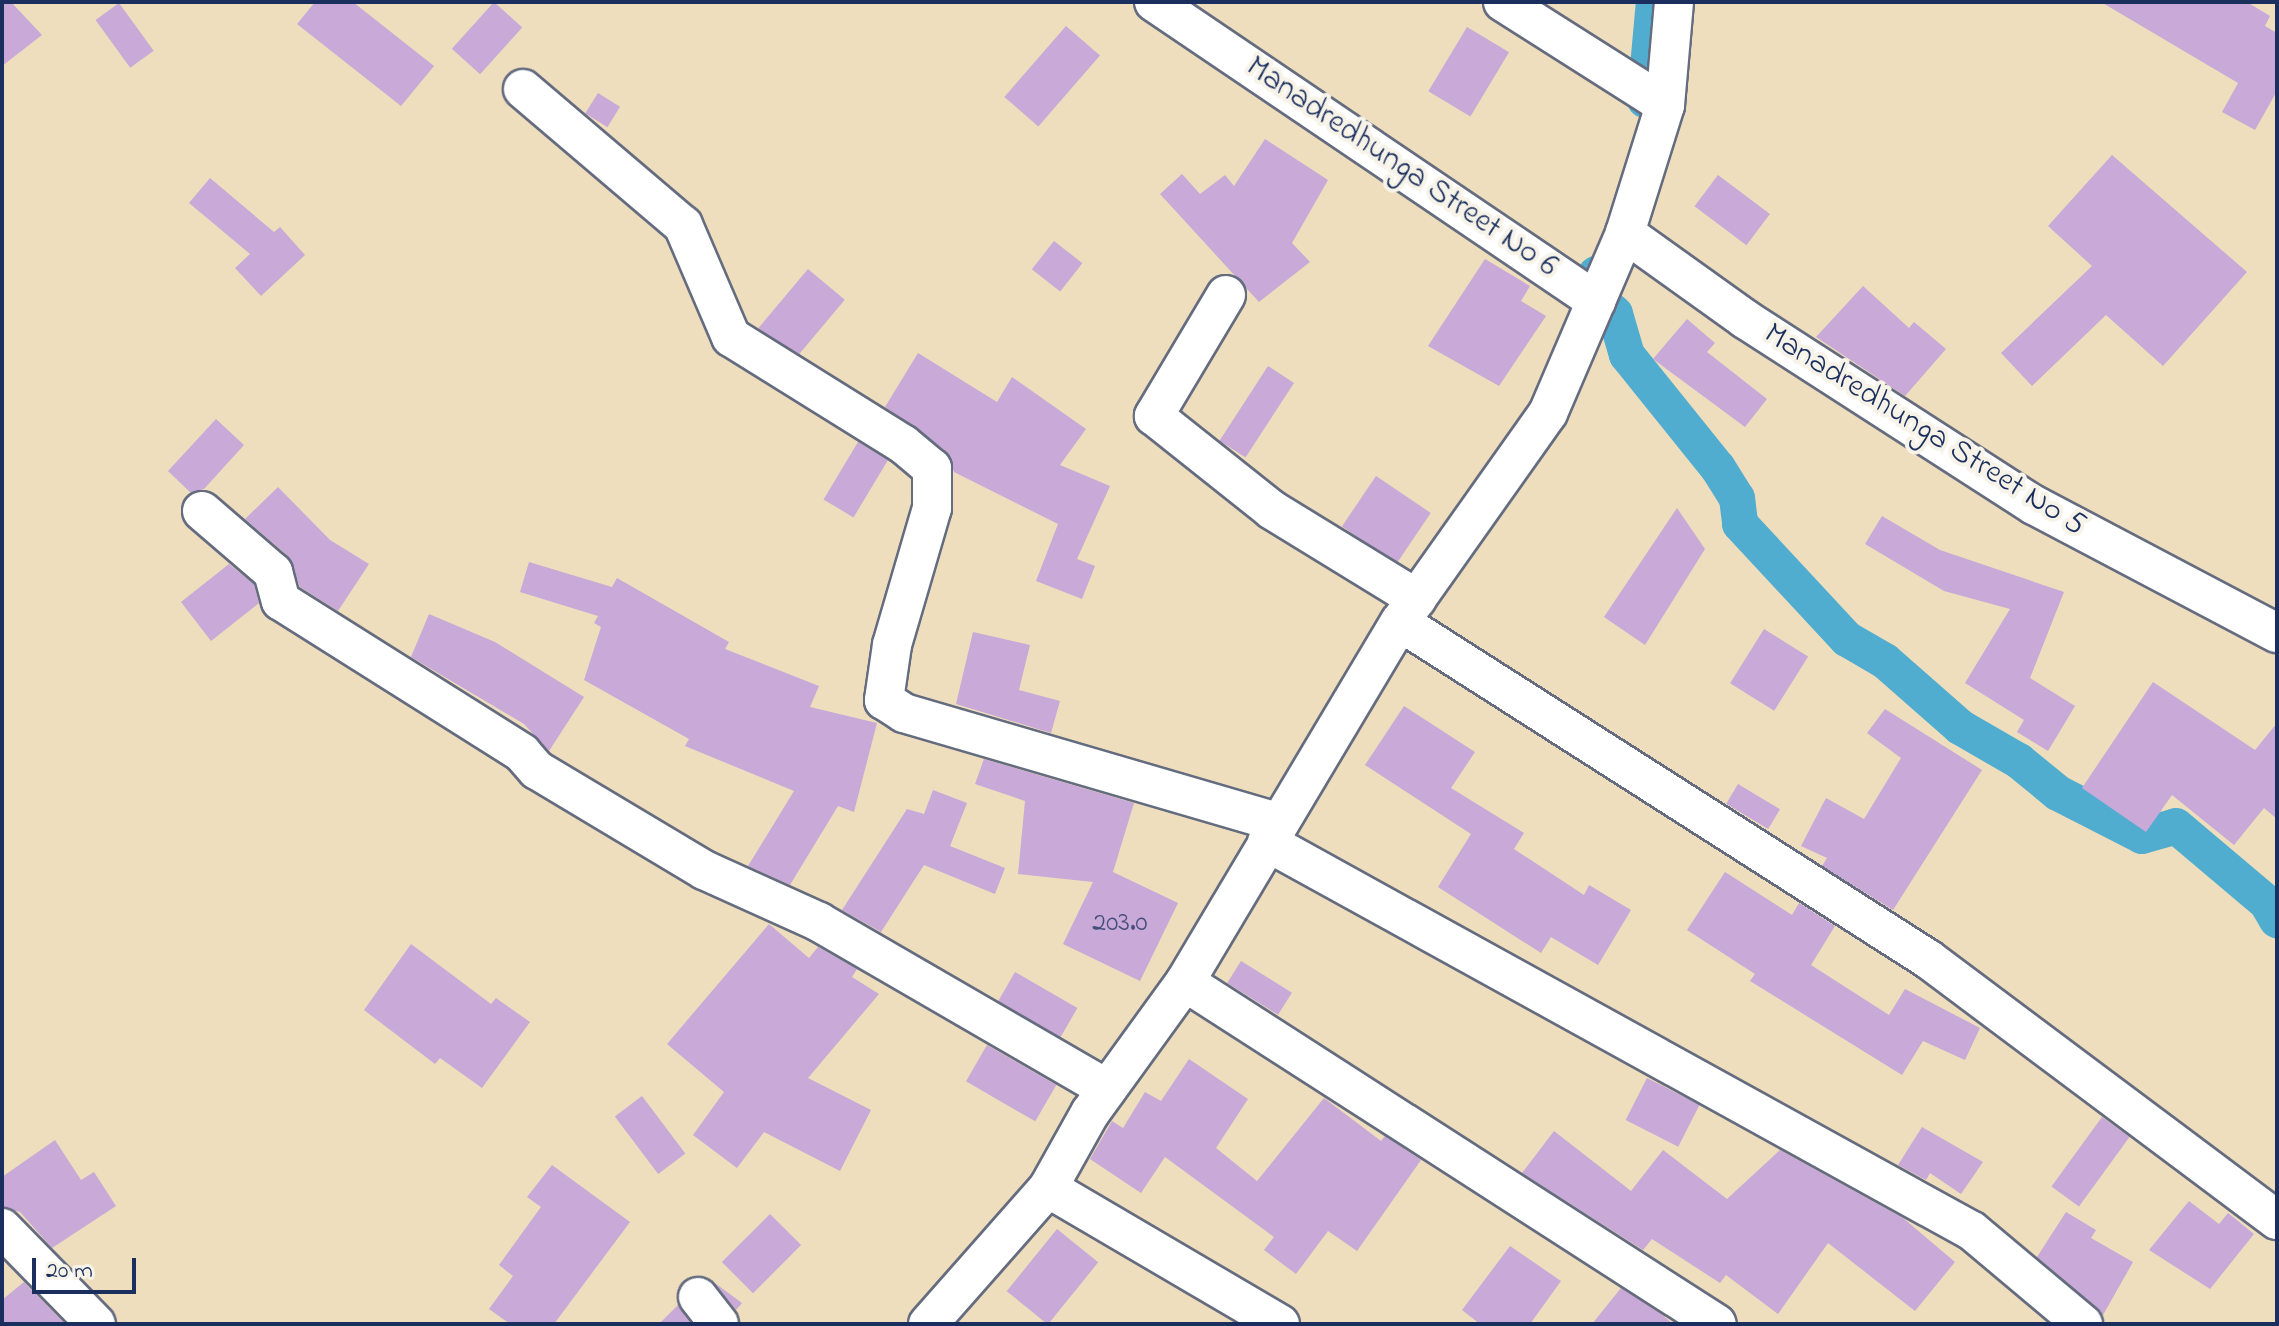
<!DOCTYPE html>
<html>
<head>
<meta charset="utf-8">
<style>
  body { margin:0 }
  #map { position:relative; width:2279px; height:1326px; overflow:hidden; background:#eedebd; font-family:"Indie Flower",sans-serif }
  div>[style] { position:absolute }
  .canal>* { height:36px; margin:-18px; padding:0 18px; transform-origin:18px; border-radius:18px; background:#51adcf }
  .building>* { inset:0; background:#c8a9d7; transform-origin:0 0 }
  .roads { filter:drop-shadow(2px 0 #656c7f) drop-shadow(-2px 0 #656c7f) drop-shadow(0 2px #656c7f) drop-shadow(0 -2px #656c7f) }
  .street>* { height:38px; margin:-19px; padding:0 19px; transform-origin:19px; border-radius:19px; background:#fff }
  span { translate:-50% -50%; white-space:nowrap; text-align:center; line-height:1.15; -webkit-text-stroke:8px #f7f3e8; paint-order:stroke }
  .number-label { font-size:28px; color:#464e7c }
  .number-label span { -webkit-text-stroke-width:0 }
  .street-label { font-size:32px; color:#1b2f5e }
  .frame { position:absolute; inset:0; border:4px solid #1b2f5e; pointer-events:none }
  .scale { position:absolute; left:32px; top:1258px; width:104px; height:36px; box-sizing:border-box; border:4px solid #1b2f5e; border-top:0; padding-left:10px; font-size:24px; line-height:28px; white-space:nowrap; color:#1b2f5e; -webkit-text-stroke:6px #f7f3e8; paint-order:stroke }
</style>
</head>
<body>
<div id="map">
  <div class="canal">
    <div style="left:1645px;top:100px;width:98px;rotate:-84.8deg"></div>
    <div style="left:1596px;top:274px;width:19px;rotate:108deg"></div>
    <div style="left:1590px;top:292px;width:33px;rotate:41deg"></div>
    <div style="left:1615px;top:314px;width:43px;rotate:73.7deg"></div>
    <div style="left:1627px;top:355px;width:145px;rotate:51.2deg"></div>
    <div style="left:1718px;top:468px;width:36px;rotate:58deg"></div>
    <div style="left:1737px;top:498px;width:26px;rotate:83deg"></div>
    <div style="left:1740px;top:524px;width:157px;rotate:47.1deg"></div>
    <div style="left:1847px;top:639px;width:44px;rotate:30.1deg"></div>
    <div style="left:1885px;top:661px;width:100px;rotate:41.3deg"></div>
    <div style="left:1960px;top:727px;width:68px;rotate:30deg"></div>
    <div style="left:2019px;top:761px;width:50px;rotate:39.4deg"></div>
    <div style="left:2058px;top:793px;width:94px;rotate:27.1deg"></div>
    <div style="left:2142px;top:836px;width:35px;rotate:-16deg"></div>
    <div style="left:2176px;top:826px;width:119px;rotate:40.2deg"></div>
    <div style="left:2267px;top:903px;width:20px;rotate:60deg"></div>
  </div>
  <div class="building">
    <div style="clip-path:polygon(2px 2px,11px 2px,42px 35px,2px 66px)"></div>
    <div style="clip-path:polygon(315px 2px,353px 2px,434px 66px,401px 106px,297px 24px)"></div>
    <div style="left:494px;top:2px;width:38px;height:63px;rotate:42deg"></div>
    <div style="clip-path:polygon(2101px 2px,2247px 2px,2270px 16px,2265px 26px,2277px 33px,2277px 91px,2255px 130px,2222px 112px,2238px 83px)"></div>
    <div style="left:119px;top:3px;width:59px;height:29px;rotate:54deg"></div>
    <div style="left:1066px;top:26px;width:45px;height:94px;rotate:41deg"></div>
    <div style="left:1467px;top:27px;width:49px;height:75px;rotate:31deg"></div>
    <div style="left:598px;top:93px;width:26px;height:24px;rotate:32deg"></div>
    <div style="clip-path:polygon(1265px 139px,1328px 180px,1292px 243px,1310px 262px,1259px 302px,1160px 194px,1182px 174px,1200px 194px,1225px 175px,1234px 186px)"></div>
    <div style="clip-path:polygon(2112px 155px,2247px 272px,2163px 366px,2106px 315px,2032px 386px,2001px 353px,2092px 266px,2048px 226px)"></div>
    <div style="left:1718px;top:175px;width:65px;height:39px;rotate:37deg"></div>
    <div style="clip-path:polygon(210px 178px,274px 232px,280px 227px,305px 255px,261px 296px,235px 268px,250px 254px,189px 203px)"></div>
    <div style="left:1054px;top:241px;width:36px;height:36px;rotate:38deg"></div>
    <div style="clip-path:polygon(1485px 259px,1530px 286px,1521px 301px,1546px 316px,1499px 386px,1428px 346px)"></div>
    <div style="left:808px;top:269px;width:48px;height:77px;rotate:40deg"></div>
    <div style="clip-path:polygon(1863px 286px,1909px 328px,1914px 322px,1946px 349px,1905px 396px,1816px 337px)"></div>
    <div style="clip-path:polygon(1687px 319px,1715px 343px,1707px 352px,1767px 399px,1745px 427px,1653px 359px)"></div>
    <div style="clip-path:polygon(918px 353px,997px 402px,1012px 377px,1086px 429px,1060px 465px,1110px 486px,1077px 559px,1095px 566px,1082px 599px,1036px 581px,1058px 524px,954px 472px,946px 451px,885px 407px)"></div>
    <div style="left:1268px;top:366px;width:31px;height:89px;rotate:33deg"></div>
    <div style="clip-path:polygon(216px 419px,244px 445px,204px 489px,191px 493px,168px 471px)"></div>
    <div style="left:858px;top:442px;width:35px;height:67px;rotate:31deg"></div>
    <div style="left:1376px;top:476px;width:66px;height:61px;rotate:34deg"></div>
    <div style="clip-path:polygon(278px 487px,330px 540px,369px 564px,338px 611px,300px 587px,288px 556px,245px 519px)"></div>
    <div style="clip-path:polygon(1677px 508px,1705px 549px,1645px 645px,1604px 617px)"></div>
    <div style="clip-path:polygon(1882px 516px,1940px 550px,2064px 592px,2030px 678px,2075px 706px,2048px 751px,2017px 732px,2024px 720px,1965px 683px,2010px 609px,1944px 591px,1865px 544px)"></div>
    <div style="clip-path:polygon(529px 562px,612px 587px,617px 578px,729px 642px,725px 649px,819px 686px,810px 707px,877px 723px,854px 812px,838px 806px,790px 885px,748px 866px,794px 791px,685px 746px,689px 739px,584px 680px,601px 627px,594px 623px,598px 616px,520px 592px)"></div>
    <div style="clip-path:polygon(229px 564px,254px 584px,259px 603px,211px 641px,181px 602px)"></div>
    <div style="clip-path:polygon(429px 614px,495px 642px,584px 697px,549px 751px,524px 724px,411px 657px)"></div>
    <div style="left:1764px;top:629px;width:52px;height:64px;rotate:32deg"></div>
    <div style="clip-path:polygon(973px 632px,1030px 645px,1019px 690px,1060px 701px,1051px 733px,956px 704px)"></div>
    <div style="clip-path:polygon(2153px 682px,2255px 750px,2277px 723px,2277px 819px,2264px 808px,2234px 845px,2172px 795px,2146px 832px,2082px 788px)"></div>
    <div style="clip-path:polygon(1404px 706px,1475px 752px,1451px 788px,1524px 833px,1514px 849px,1584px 895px,1589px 885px,1631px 910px,1598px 965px,1551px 937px,1541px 953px,1438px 887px,1471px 834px,1365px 765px)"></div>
    <div style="clip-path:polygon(1885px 709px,1982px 770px,1893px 910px,1822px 866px,1827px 858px,1801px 846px,1826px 798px,1864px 819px,1901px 758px,1867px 733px)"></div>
    <div style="clip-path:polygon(984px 759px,1134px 803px,1113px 872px,1178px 903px,1140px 981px,1063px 944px,1093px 882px,1018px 874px,1025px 801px,975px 784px)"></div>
    <div style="left:1738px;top:784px;width:49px;height:23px;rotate:31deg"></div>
    <div style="clip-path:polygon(933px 790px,967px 803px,950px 846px,1005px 868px,995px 894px,924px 865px,881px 932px,842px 910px,907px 809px,924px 814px)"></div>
    <div style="clip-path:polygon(1725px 872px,1792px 915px,1799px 903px,1835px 926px,1811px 965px,1889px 1015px,1905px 989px,1980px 1028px,1965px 1060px,1923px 1041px,1902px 1075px,1750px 981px,1755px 974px,1687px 930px)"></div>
    <div style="clip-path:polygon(769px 924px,809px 958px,818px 947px,857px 969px,852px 977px,879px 994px,808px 1078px,871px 1110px,840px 1171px,764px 1132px,737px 1168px,693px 1135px,724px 1092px,667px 1044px)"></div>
    <div style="clip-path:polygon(411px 944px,491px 1004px,496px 998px,530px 1022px,482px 1088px,440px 1058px,435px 1064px,364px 1010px)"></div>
    <div style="left:1241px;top:961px;width:60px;height:26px;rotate:32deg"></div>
    <div style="left:1015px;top:972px;width:72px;height:34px;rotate:30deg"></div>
    <div style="left:987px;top:1045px;width:80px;height:42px;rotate:30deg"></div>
    <div style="clip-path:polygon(1189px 1059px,1248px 1099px,1216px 1148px,1257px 1181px,1324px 1098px,1381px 1141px,1385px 1136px,1421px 1160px,1357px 1251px,1328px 1231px,1296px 1274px,1264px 1250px,1274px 1237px,1165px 1157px,1141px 1193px,1090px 1159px,1112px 1121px,1123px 1128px,1145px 1092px,1161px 1101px)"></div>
    <div style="left:1647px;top:1078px;width:59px;height:47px;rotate:27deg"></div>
    <div style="left:642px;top:1096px;width:72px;height:34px;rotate:53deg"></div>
    <div style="left:2102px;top:1117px;width:34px;height:86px;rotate:36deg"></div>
    <div style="clip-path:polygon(1922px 1127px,1983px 1162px,1961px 1194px,1930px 1173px,1926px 1180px,1898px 1165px)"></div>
    <div style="clip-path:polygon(1554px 1131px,1631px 1191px,1663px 1150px,1727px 1199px,1780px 1150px,1903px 1218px,1955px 1262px,1915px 1311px,1828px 1243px,1778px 1314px,1726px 1275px,1720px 1283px,1652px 1239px,1643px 1250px,1522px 1173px)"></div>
    <div style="clip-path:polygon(55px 1140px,81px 1180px,94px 1172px,116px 1206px,52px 1248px,20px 1212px,2px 1207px,2px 1177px)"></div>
    <div style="clip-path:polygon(552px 1165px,630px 1222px,554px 1324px,510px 1324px,489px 1309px,513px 1276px,499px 1265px,541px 1207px,527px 1197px)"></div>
    <div style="clip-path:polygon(2189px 1201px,2219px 1224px,2228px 1213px,2254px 1234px,2210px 1289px,2149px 1250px)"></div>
    <div style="clip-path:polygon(2066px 1212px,2096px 1230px,2091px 1238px,2133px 1262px,2103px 1315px,2037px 1257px)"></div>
    <div style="left:770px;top:1214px;width:44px;height:68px;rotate:45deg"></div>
    <div style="left:1057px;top:1229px;width:53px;height:80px;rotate:39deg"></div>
    <div style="clip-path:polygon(1510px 1246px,1561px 1281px,1530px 1324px,1480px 1324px,1462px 1310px)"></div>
    <div style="clip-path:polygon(712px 1281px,742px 1303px,736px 1310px)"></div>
    <div style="clip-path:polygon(24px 1282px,65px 1324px,2px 1324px,2px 1300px)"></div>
    <div style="clip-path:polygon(1621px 1288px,1661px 1314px,1673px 1324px,1592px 1324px)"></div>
    <div style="clip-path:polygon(678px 1305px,691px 1324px,659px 1324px)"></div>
  </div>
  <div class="roads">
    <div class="street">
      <div style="left:1154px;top:2px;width:534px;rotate:34.08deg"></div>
      <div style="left:1503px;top:2px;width:192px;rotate:32.4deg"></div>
      <div style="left:523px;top:89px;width:210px;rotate:40.4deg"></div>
      <div style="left:683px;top:225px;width:122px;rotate:66.8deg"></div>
      <div style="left:731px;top:337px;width:203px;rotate:31.9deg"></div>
      <div style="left:903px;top:444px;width:38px;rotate:40deg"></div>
      <div style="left:932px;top:468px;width:40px;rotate:90deg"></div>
      <div style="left:932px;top:508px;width:143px;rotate:106.3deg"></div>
      <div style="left:892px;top:645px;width:56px;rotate:98.3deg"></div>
      <div style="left:884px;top:700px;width:24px;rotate:33deg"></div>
      <div style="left:904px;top:713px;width:391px;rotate:16.3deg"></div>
      <div style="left:1625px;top:233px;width:148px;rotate:35.6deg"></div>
      <div style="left:1745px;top:319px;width:344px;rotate:32.8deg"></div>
      <div style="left:2034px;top:505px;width:275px;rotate:27.8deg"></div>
      <div style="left:1226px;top:295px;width:141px;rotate:120.8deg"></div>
      <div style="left:1154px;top:416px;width:151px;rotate:38.5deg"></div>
      <div style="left:1272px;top:510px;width:170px;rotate:31.5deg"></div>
      <div style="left:202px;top:511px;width:94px;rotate:40.7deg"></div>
      <div style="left:273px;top:572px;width:30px;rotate:75deg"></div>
      <div style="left:281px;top:601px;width:285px;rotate:32.2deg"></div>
      <div style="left:522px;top:753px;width:23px;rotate:49deg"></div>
      <div style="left:537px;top:770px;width:195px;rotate:30.9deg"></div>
      <div style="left:704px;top:870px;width:126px;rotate:24.3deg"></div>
      <div style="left:819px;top:922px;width:333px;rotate:30.1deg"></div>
      <div style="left:1400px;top:622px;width:626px;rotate:32.55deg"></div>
      <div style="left:1928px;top:959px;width:436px;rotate:36.8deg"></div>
      <div style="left:1267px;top:842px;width:805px;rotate:28.89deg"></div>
      <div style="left:1972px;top:1231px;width:145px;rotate:40deg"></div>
      <div style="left:1185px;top:982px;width:632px;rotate:32.74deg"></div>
      <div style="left:1048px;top:1188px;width:269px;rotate:30.4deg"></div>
      <div style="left:2px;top:1228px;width:134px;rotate:45.6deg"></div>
      <div style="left:698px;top:1297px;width:34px;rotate:52deg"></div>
      <div style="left:928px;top:1324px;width:181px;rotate:-48.6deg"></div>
      <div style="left:1048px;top:1188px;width:86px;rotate:-60.8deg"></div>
      <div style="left:1090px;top:1113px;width:162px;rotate:-54.1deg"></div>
      <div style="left:1185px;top:982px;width:419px;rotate:-59.2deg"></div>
      <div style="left:1400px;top:622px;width:256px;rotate:-54.7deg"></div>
      <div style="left:1548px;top:413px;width:196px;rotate:-66.8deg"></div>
      <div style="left:1625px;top:233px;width:134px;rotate:-72.6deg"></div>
      <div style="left:1665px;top:105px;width:103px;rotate:-85deg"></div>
    </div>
  </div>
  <div class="number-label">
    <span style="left:1120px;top:924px">203.0</span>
  </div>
  <div class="street-label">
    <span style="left:1401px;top:168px;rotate:34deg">Manadredhunga Street No 6</span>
    <span style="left:1924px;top:431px;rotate:32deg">Manadredhunga Street No 5</span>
  </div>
  <div class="frame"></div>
  <div class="scale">20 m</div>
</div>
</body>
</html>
